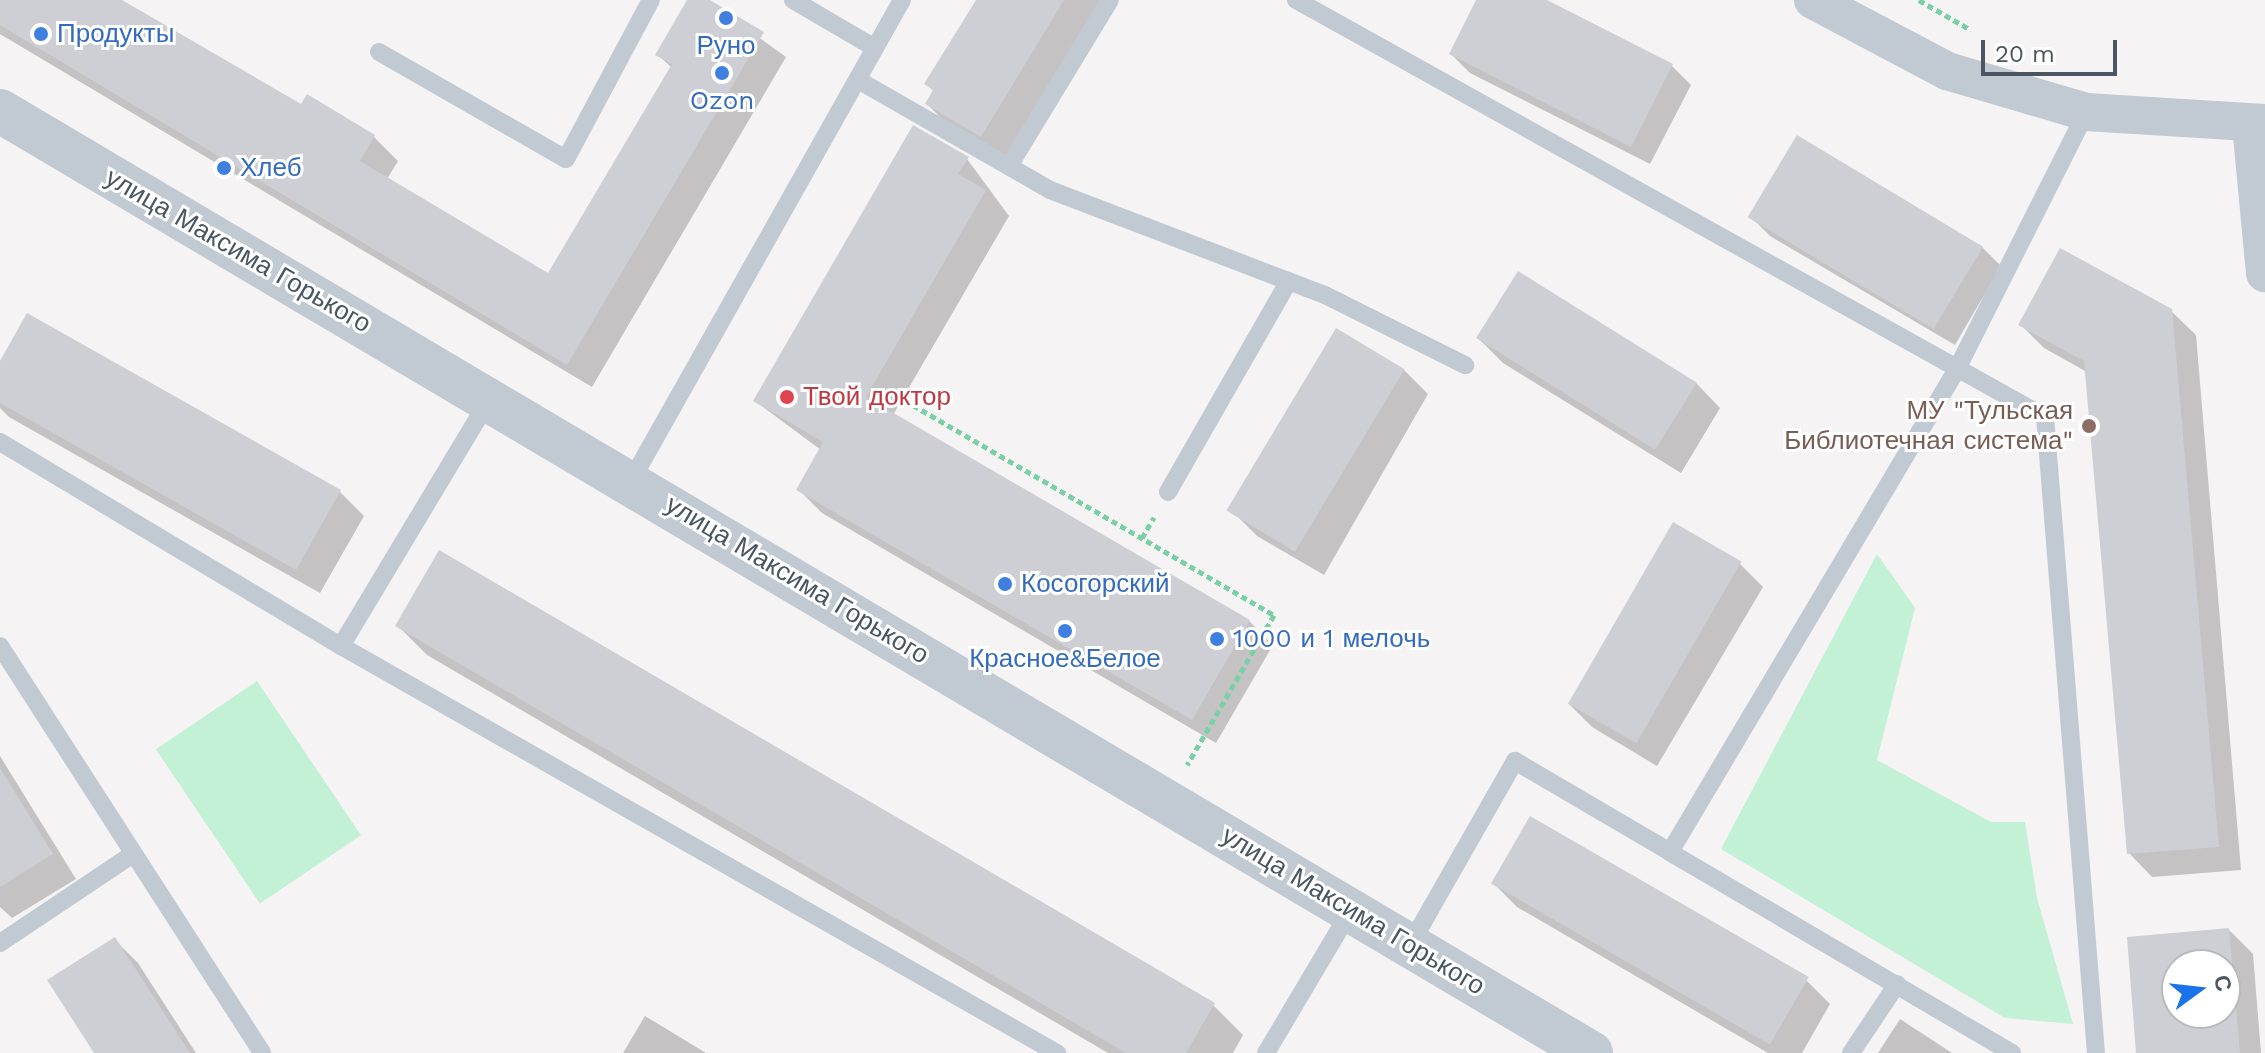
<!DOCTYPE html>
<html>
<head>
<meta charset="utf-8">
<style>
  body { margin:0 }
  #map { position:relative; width:2265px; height:1053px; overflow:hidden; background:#f5f3f3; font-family:"Work Sans",sans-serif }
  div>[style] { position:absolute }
  .green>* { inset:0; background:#c3f1d5; transform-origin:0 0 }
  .shadow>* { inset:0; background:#0003 }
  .building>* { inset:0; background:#cdcfd5; transform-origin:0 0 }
  .path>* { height:5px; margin-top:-2.5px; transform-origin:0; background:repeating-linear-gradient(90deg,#7ad0a6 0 6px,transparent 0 10px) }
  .service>* { height:18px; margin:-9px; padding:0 9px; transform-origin:9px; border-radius:9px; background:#c1cad2 }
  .minor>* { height:38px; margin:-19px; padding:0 19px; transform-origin:19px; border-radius:19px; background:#c1cad2 }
  .tertiary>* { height:44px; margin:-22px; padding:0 22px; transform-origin:22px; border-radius:22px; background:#c1cad2 }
  .dots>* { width:22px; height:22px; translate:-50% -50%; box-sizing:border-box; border:4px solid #fff; border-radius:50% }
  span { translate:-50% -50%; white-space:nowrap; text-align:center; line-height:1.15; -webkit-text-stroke:6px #fff; paint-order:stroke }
  .shop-label { font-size:26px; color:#366cbe }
  .left { translate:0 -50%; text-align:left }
  .street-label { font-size:26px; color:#4a5661 }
  .health-label { font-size:26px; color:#be3a42 }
  .education-label { font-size:26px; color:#785e54 }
  .right { translate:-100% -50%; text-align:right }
  .north { position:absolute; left:2161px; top:949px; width:80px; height:80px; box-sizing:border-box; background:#fff; border:2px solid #b7bbc0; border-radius:50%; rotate:75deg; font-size:22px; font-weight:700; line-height:32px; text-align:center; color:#4a5661 }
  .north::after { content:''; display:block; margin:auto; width:28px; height:36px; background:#1a73e8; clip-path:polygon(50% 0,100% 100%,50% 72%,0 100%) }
  .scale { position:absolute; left:1981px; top:40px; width:136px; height:36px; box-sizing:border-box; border:4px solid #4a5661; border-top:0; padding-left:10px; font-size:24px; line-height:28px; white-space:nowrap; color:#4a5661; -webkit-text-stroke:6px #fff; paint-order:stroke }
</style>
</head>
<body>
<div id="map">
  <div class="green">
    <div style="clip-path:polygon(1877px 554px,1915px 608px,1877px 760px,1991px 822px,2025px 822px,2037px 898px,2073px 1024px,2005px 1018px,1721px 849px)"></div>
    <div style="left:257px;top:681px;width:186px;height:122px;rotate:56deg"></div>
  </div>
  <div class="shadow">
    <div style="clip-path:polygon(0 0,118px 0,302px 107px,374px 137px,398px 161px,387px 179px,549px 275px,672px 68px,657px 54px,689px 0,707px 0,786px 57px,592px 387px,0 34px)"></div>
    <div style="clip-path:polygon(978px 0,1102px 0,1006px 159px,951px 128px,927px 104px,934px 92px,927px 84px)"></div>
    <div style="clip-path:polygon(1478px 0,1542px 0,1672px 66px,1691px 85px,1650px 164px,1470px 73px,1451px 54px)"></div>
    <div style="clip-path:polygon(967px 159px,1009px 216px,893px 415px,1249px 621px,1273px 645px,1216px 743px,822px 513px,798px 489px,821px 450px,755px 401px)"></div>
    <div style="clip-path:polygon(1751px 217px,1982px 247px,2001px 266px,1955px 345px,1770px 236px)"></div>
    <div style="clip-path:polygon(2171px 311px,2196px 335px,2241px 870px,2152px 877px,2129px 853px,2087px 372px,2044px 348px,2020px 324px)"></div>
    <div style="clip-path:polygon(1479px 339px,1697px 384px,1720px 408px,1681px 473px,1503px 363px)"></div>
    <div style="clip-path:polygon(0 366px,340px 492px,364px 516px,320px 593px,9px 417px,0 408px)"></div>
    <div style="clip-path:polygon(1404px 370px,1428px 394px,1324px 575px,1257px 536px,1233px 512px)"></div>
    <div style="clip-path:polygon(1739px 563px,1763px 587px,1657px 766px,1592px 727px,1568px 703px)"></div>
    <div style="clip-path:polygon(397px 625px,1213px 1005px,1243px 1035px,1233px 1053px,1108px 1053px,427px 655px)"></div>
    <div style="clip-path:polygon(0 756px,76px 879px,12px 918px,0 907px)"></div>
    <div style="clip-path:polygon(1493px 883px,1806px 980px,1830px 1004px,1802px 1053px,1768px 1053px,1517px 907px)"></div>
    <div style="clip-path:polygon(evenodd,2229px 930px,2253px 954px,2261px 1053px,2138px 1053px,2129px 938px,2229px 930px,2177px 965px,2225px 965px,2225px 1013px,2177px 1013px,2177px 965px)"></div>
    <div style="clip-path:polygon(114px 939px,138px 963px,196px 1053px,96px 1053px)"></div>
    <div style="clip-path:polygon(645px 1016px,706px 1053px,623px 1053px)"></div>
    <div style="clip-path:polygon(1900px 1019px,1952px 1053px,1878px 1053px)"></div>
  </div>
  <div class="building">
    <div style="clip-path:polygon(0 0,122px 0,301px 104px,307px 94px,375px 135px,360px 161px,548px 273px,672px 64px,655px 55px,687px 0,710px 0,764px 32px,567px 365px,0 25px)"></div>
    <div style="clip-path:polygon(976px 0,1064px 0,981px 137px,925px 104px,933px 90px,924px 84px)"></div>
    <div style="clip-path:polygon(1476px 0,1547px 0,1673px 64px,1631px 147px,1449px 54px)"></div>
    <div style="clip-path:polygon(913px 125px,969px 157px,958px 174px,986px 190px,866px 397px,1250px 620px,1192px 720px,796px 490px,823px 442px,753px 401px)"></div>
    <div style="left:1797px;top:135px;width:217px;height:96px;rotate:31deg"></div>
    <div style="clip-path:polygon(2060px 248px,2172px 309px,2219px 847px,2127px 854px,2084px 361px,2018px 325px)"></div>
    <div style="left:1518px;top:271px;width:211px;height:79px;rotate:32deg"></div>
    <div style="clip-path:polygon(27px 313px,341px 490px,296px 570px,0 403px,0 361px)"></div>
    <div style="left:1336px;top:328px;width:80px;height:213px;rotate:31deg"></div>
    <div style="left:1673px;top:522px;width:79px;height:210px;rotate:30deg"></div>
    <div style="clip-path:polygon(439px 550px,1215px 1003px,1186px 1053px,1126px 1053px,395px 626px)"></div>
    <div style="clip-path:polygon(0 768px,53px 854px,0 887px)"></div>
    <div style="left:1530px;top:816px;width:322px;height:78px;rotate:30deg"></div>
    <div style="clip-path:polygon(evenodd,2229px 928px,2240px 1053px,2136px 1053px,2127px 937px,2229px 928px,2177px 965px,2225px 965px,2225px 1013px,2177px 1013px,2177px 965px)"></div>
    <div style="clip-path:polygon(115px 937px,190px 1053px,94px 1053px,47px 980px)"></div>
  </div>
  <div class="path">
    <div style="left:1919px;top:0;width:60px;rotate:30deg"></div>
    <div style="left:913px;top:405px;width:418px;rotate:30.2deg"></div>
    <div style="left:1274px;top:615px;width:173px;rotate:120.1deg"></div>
    <div style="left:1142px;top:538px;width:24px;rotate:-60deg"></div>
  </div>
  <div class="service">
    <div style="left:793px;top:0;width:95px;rotate:30.3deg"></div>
    <div style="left:1296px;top:0;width:857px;rotate:29.11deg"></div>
    <div style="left:2045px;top:417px;width:638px;rotate:85.42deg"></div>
    <div style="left:379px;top:52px;width:215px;rotate:29.8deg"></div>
    <div style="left:566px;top:159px;width:180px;rotate:-61.9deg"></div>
    <div style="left:858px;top:80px;width:221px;rotate:29.8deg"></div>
    <div style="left:1050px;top:190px;width:294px;rotate:20.9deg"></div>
    <div style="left:1325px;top:295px;width:157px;rotate:26.6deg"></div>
    <div style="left:1009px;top:166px;width:194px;rotate:-58.7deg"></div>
    <div style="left:0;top:442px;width:397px;rotate:30.9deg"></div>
    <div style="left:341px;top:646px;width:824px;rotate:29.62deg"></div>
    <div style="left:631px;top:481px;width:552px;rotate:-60.6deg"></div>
    <div style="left:1168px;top:492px;width:243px;rotate:-60.2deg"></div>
    <div style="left:0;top:646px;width:484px;rotate:57.2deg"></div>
    <div style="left:341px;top:646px;width:289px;rotate:-59deg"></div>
    <div style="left:0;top:943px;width:156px;rotate:-33.8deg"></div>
    <div style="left:1410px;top:945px;width:212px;rotate:-60.3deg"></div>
    <div style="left:1515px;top:761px;width:180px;rotate:30.4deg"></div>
    <div style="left:1266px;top:1053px;width:166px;rotate:-59.3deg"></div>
    <div style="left:1851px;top:1053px;width:83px;rotate:-56.3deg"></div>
    <div style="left:2012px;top:1053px;width:397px;rotate:-149.6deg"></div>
    <div style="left:1670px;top:852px;width:562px;rotate:-59.28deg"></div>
    <div style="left:1957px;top:369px;width:288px;rotate:-63.3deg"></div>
  </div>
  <div class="minor">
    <div style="left:1813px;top:0;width:152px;rotate:27.9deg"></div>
    <div style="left:1947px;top:71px;width:145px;rotate:16.4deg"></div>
    <div style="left:2086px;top:112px;width:179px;rotate:3.5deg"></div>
    <div style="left:2251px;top:125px;width:149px;rotate:84.6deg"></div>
  </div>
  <div class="tertiary">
    <div style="left:0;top:111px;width:1849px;rotate:30.63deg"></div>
  </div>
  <div class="dots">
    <div style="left:726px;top:18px;background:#3f7fe0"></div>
    <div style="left:41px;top:34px;background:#3f7fe0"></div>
    <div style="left:722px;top:73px;background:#3f7fe0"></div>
    <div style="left:224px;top:168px;background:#3f7fe0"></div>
    <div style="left:787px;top:397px;background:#e0444e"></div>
    <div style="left:2089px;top:426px;background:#8d6e63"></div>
    <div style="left:1005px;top:584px;background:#3f7fe0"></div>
    <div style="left:1065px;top:631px;background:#3f7fe0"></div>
    <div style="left:1217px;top:639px;background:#3f7fe0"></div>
  </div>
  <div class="shop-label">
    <span class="left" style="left:57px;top:34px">Продукты</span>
    <span style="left:726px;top:46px">Руно</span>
    <span style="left:722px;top:101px">Ozon</span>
    <span class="left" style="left:240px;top:168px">Хлеб</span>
    <span class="left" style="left:1021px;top:584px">Косогорский</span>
    <span class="left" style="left:1233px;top:639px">1000 и 1 мелочь</span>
    <span style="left:1065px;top:659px">Красное&amp;Белое</span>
  </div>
  <div class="street-label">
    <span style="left:238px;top:251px;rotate:30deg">улица Максима Горького</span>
    <span style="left:797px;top:580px;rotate:31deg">улица Максима Горького</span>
    <span style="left:1353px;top:911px;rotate:31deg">улица Максима Горького</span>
  </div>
  <div class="health-label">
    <span class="left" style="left:803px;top:397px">Твой доктор</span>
  </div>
  <div class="education-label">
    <span class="right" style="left:2073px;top:426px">МУ "Тульская<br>Библиотечная система"</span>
  </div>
  <div class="north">С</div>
  <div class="scale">20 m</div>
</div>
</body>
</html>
